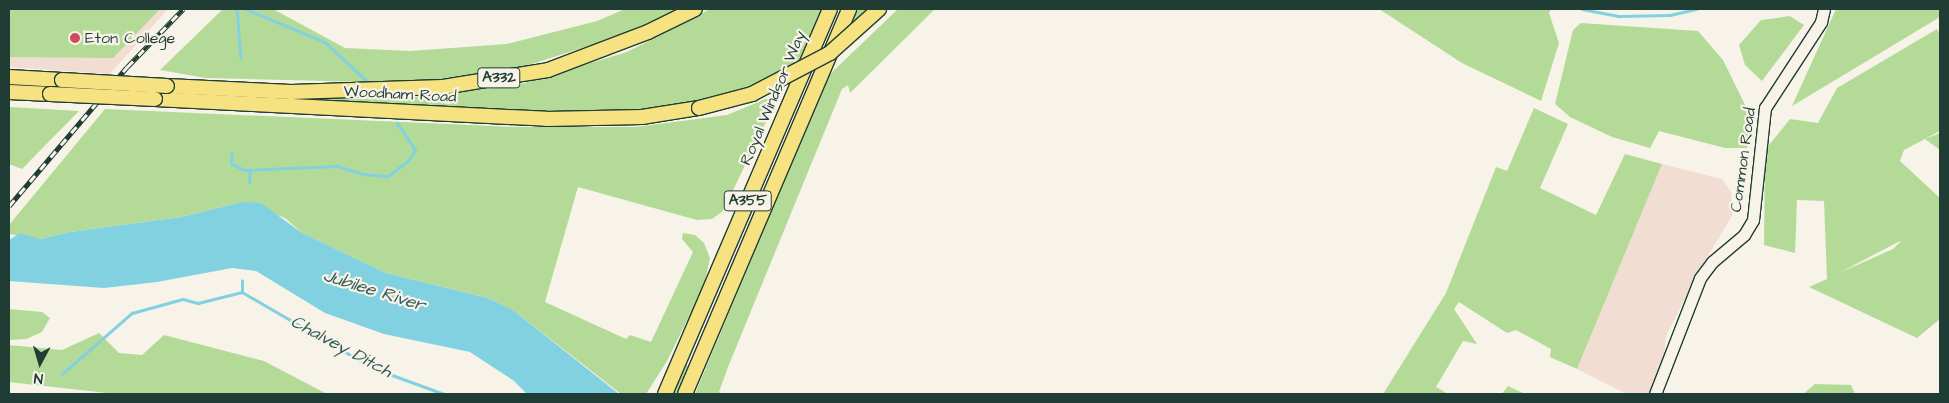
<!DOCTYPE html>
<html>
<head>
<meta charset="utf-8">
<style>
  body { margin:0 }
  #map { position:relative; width:1949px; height:403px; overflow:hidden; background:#f7f3e8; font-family:"Architects Daughter",sans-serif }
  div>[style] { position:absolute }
  .built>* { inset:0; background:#f1ddd1 }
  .green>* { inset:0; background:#b3db97 }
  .water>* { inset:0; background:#82d1e0 }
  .stream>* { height:2.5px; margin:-1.25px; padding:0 1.25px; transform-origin:1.25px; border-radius:1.25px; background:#82d1e0 }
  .roads { filter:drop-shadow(1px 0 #1f3d34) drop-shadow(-1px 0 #1f3d34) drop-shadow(0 1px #1f3d34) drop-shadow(0 -1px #1f3d34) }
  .minor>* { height:11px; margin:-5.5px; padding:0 5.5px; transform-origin:5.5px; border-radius:5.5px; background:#f7f3e8 }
  .major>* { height:14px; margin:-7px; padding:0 7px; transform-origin:7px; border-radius:7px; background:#f7e281 }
  .rail>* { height:4.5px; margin-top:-2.25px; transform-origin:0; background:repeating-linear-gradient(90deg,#f7f3e8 0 8px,#1f3d34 0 16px); box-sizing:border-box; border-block:1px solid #1f3d34 }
  .bridges { filter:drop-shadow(1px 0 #1f3d34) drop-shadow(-1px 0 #1f3d34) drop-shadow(0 1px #1f3d34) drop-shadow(0 -1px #1f3d34) }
  .major-bridge>* { height:14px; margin:-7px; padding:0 7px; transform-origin:7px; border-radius:7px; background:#f7e281 }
  .dots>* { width:14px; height:14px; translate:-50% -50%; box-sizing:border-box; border:2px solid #f7f3e8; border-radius:50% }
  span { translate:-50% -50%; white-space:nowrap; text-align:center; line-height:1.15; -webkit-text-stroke:4.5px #f7f3e8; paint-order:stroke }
  .shield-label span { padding:1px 4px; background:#f7f3e8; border:1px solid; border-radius:4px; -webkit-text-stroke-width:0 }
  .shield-label { font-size:15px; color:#1f3d34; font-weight:700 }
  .poi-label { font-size:16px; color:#1f3d34 }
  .left { translate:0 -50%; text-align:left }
  .street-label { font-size:16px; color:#1f3d34 }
  .water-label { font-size:18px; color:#335b56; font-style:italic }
  .frame { position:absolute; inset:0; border:10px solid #1f3d34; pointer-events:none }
  .north { position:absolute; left:15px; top:338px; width:50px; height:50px; -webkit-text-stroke:4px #f7f3e8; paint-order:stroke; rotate:186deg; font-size:14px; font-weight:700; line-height:20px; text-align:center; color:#1f3d34 }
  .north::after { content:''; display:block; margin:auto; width:18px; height:22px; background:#1f3d34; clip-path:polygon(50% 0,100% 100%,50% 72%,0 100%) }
</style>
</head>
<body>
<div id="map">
  <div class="built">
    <div style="clip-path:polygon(9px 9px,168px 9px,110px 74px,9px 67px)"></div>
    <div style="clip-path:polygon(1662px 164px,1722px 179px,1731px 192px,1733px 214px,1699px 271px,1666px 336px,1664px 360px,1651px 394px,1627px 394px,1577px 369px)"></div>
  </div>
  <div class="green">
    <div style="clip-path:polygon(9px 9px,160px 9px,113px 58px,9px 57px)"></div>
    <div style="clip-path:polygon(223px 9px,273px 9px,345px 48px,410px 51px,507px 44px,597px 21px,625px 9px,678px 9px,642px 29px,522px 67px,411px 83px,206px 78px,160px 70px)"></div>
    <div style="clip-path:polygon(710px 9px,824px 9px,800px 64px,748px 91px,639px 114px,582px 116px,374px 106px,174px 93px,335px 99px,404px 98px,518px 85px,627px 52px)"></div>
    <div style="clip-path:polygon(854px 9px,875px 9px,846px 36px)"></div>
    <div style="clip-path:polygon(898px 9px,935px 9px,850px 93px,848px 85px,842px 89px,728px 367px,719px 392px,722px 394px,695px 394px,828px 76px)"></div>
    <div style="clip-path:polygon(1379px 9px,1551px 9px,1549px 13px,1559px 43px,1541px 101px,1462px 63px)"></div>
    <div style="clip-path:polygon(1836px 9px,1940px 9px,1940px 17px,1792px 106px)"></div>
    <div style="clip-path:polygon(1790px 16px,1804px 25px,1762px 81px,1745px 65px,1739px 45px,1761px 20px)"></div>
    <div style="clip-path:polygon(1581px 23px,1698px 31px,1723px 60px,1752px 119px,1747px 148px,1725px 148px,1659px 131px,1650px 148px,1612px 137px,1570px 117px,1555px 104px,1573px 30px)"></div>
    <div style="clip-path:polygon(evenodd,1937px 29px,1940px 34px,1940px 131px,1904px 150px,1900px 161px,1940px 198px,1940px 319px,1917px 338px,1809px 287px,1827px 279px,1824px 201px,1797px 200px,1795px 253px,1764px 245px,1765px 150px,1790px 119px,1818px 123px,1837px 88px,1937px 29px,1901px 241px,1893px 249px,1839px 273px,1900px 241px,1901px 241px)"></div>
    <div style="clip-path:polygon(780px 93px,723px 211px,712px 219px,697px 220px,578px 187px,545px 302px,626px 339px,630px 335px,651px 342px,693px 252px,682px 239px,683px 233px,695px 235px,704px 243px,710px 258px,704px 286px,667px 361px,646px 394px,621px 394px,513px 310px,488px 298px,386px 273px,302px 233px,285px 218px,242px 202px,181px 217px,70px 232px,40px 239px,9px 234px,9px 225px,105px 109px,514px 127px,636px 127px,727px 115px)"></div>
    <div style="clip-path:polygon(9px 107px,79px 111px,22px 169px,9px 164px)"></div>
    <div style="clip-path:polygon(1534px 108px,1568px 124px,1540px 188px,1596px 215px,1625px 154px,1662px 164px,1577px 369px,1550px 357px,1551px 349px,1516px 330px,1507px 333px,1459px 302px,1454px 309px,1477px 344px,1463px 341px,1436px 387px,1448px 394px,1383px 394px,1446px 293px,1496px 167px,1507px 171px)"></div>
    <div style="clip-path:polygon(1940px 133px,1940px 150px,1925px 139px)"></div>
    <div style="clip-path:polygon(9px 309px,42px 312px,50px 318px,42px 332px,26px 339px,9px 340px)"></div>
    <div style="clip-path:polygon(99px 333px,119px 353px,142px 355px,164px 335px,264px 361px,327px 394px,116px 394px,9px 382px,9px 345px,62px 350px)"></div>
    <div style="clip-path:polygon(685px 363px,689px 367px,677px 394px,669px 394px)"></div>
    <div style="clip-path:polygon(1815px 384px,1851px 385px,1855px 394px,1803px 394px)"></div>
    <div style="clip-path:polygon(1508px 386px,1525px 394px,1502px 394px)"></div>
  </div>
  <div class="water">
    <div style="clip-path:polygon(242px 202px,261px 203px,302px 233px,386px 273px,488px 298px,513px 310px,619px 394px,527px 394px,514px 381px,470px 352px,384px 334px,325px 313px,256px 271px,232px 268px,157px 282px,104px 288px,9px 281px,9px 240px,20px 233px,40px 239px,70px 232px,181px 217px)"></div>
  </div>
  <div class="stream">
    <div style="left:237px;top:9px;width:49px;rotate:85.3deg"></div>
    <div style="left:246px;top:9px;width:86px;rotate:22.7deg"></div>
    <div style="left:325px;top:42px;width:56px;rotate:42.8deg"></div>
    <div style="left:1582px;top:9px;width:38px;rotate:11deg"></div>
    <div style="left:1619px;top:16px;width:51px;rotate:-1.1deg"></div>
    <div style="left:1670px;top:15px;width:27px;rotate:-13deg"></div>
    <div style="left:232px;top:153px;width:11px;rotate:90deg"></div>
    <div style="left:232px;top:164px;width:14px;rotate:25deg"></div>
    <div style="left:245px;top:170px;width:93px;rotate:-2.5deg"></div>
    <div style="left:338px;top:166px;width:26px;rotate:18deg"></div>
    <div style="left:363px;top:174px;width:25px;rotate:5deg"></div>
    <div style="left:388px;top:176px;width:25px;rotate:-37deg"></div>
    <div style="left:408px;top:161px;width:13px;rotate:-58deg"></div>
    <div style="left:415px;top:150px;width:32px;rotate:-124deg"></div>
    <div style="left:249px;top:183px;width:13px;rotate:-86deg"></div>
    <div style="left:242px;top:292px;width:151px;rotate:30.1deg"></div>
    <div style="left:373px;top:368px;width:76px;rotate:20.1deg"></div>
    <div style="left:242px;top:292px;width:11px;rotate:-90deg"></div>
    <div style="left:62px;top:374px;width:93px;rotate:-41.1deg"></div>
    <div style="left:132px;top:313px;width:53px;rotate:-15.4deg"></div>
    <div style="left:183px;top:299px;width:16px;rotate:15deg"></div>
    <div style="left:198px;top:303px;width:45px;rotate:-14deg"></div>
  </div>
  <div class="roads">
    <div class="minor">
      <div style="left:1655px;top:394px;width:124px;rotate:-68.8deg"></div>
      <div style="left:1700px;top:278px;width:20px;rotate:-53deg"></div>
      <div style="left:1712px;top:262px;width:42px;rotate:-40.2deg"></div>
      <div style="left:1744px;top:235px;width:17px;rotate:-59deg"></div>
      <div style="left:1753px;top:220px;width:113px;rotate:-83.9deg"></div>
      <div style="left:1765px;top:108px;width:103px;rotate:-56.9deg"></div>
      <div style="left:1821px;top:22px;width:13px;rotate:-77deg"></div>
    </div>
    <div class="major">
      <div style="left:9px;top:77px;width:53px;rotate:3.2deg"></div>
      <div style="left:167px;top:86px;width:124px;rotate:2.8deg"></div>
      <div style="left:291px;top:92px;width:152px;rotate:-1.9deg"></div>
      <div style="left:443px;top:87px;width:106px;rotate:-9.2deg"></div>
      <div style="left:548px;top:70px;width:107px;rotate:-20.8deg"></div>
      <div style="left:648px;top:32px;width:52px;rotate:-26.1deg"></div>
      <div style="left:9px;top:92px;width:41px;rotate:2.8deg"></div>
      <div style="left:155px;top:99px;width:392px;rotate:2.9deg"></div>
      <div style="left:546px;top:119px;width:96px;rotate:-1.2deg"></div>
      <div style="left:642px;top:117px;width:58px;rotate:-9deg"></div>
      <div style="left:665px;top:394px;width:419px;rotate:-66.8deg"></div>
      <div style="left:685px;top:394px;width:418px;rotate:-66.9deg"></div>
    </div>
  </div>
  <div class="rail">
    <div style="left:9px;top:206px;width:182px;rotate:-49.7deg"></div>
    <div style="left:127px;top:67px;width:81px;rotate:-46deg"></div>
  </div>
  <div class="bridges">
    <div class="major-bridge">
      <div style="left:62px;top:80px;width:105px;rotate:3.3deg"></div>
      <div style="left:50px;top:94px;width:105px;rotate:2.7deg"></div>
      <div style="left:699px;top:108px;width:55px;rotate:-14.8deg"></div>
      <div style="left:752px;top:94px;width:88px;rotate:-27.7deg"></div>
      <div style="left:830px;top:53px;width:66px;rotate:-41.9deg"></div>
    </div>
  </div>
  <div class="dots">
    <div style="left:75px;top:38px;background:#d1495b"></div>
  </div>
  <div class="shield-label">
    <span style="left:499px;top:78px">A332</span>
    <span style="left:748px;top:201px">A355</span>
  </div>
  <div class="poi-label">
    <span class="left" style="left:85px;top:38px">Eton College</span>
  </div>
  <div class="street-label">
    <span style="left:400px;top:94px;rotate:3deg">Woodham Road</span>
    <span style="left:773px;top:98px;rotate:-67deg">Royal Windsor Way</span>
    <span style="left:1743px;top:160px;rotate:-82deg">Common Road</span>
  </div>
  <div class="water-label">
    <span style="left:374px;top:291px;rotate:17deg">Jubilee River</span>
    <span style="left:341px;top:347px;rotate:28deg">Chalvey Ditch</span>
  </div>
  <div class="frame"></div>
  <div class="north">N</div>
</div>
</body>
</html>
